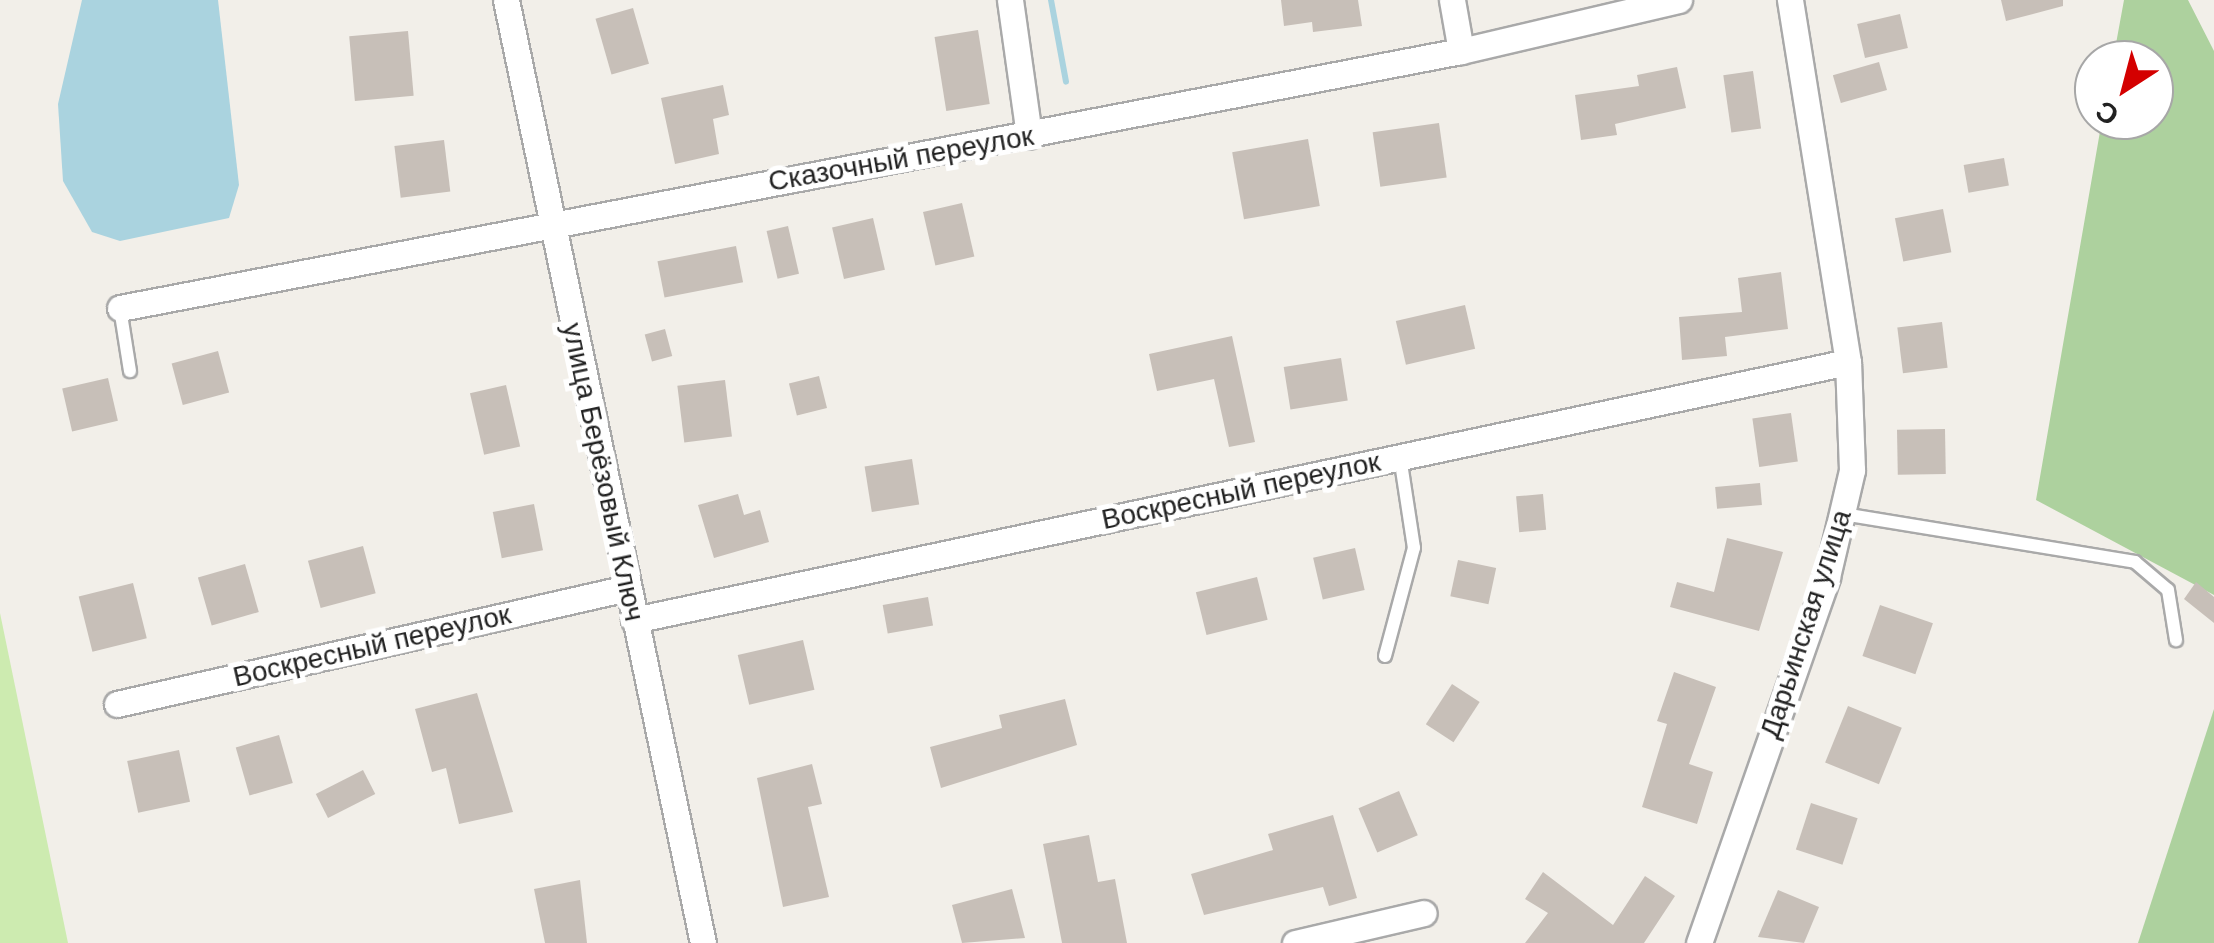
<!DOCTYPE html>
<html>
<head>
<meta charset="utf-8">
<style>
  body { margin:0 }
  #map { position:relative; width:2214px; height:943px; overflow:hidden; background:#f2efe9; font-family:Arial,sans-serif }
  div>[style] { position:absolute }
  .grass>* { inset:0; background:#cdebb0 }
  .forest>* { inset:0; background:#add19e }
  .water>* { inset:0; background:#aad3df }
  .stream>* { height:6px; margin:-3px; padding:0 3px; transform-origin:3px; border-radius:3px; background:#aad3df }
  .building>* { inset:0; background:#c7bfb8; transform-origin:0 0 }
  .roads { filter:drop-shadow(2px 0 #a9a9a9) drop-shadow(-2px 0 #a9a9a9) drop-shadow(0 2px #a9a9a9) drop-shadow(0 -2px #a9a9a9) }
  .service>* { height:12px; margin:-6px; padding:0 6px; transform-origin:6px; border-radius:6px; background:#fff }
  .minor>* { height:25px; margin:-12.5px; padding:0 12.5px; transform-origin:12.5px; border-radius:12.5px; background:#fff }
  span { translate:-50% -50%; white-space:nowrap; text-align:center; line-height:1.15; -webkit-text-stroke:10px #fff; paint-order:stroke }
  .street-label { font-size:28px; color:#222 }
  .north { position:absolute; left:2074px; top:40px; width:100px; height:100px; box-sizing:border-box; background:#fff; border:2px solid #a7a7a7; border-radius:50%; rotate:216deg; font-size:28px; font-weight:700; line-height:40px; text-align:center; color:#222 }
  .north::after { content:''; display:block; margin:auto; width:35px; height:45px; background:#d40000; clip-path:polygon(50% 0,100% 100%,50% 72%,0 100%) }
</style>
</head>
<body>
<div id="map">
  <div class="grass">
    <div style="clip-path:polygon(0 613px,68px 943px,0 943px)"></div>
  </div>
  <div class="forest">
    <div style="clip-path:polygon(2124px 0,2188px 0,2214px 51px,2214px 595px,2036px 500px,2102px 120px,2154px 120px,2154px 60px,2113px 60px)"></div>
    <div style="clip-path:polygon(2214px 709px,2214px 943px,2138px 943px)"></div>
  </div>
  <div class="water">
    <div style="clip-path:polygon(82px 0,218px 0,239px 185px,229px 218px,120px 241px,92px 232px,63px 181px,58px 104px)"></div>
  </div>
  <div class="stream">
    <div style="left:1051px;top:0;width:83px;rotate:79.6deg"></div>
  </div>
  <div class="building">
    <div style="clip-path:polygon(1281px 0,1358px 0,1362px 26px,1313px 32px,1312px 22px,1284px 26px)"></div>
    <div style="clip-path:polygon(2001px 0,2063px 0,2063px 6px,2006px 21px)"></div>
    <div style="left:633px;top:8px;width:58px;height:39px;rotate:74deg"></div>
    <div style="left:1900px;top:14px;width:35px;height:44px;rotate:77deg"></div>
    <div style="left:978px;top:30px;width:75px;height:44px;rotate:81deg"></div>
    <div style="left:408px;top:31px;width:65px;height:59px;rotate:85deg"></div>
    <div style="left:1879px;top:62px;width:29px;height:48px;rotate:74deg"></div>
    <div style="clip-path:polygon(1677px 67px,1686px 108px,1615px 124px,1617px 135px,1581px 140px,1575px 95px,1639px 86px,1637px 75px)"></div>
    <div style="left:1753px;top:71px;width:58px;height:30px;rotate:82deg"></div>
    <div style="clip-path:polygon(723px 85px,729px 115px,713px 119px,719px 154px,675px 164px,661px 98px)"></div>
    <div style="left:1439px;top:123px;width:55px;height:67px;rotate:82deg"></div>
    <div style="left:1308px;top:139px;width:68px;height:77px;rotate:80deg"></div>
    <div style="left:444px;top:140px;width:52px;height:50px;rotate:83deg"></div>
    <div style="left:2004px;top:158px;width:28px;height:41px;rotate:80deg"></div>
    <div style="left:962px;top:203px;width:55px;height:40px;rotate:77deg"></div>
    <div style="left:1943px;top:209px;width:44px;height:49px;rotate:79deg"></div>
    <div style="left:873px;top:218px;width:53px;height:42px;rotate:77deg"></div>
    <div style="left:788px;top:226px;width:49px;height:22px;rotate:77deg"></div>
    <div style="left:736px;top:246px;width:37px;height:80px;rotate:79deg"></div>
    <div style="clip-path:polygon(1781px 272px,1788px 329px,1725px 337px,1727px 356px,1682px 360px,1679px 317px,1742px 312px,1738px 278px)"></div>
    <div style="left:1465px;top:305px;width:45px;height:71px;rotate:77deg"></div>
    <div style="left:1942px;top:322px;width:46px;height:45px;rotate:83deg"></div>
    <div style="left:665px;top:329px;width:28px;height:21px;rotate:75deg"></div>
    <div style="clip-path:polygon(1232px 336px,1255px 442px,1229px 447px,1214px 379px,1157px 391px,1149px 354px)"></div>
    <div style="left:218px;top:351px;width:43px;height:48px;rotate:75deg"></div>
    <div style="left:1341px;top:358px;width:43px;height:58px;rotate:81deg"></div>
    <div style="left:819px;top:376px;width:33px;height:31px;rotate:76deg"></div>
    <div style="left:108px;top:378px;width:44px;height:47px;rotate:77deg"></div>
    <div style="left:725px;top:380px;width:57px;height:48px;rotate:83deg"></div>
    <div style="left:506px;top:385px;width:63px;height:37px;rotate:77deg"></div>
    <div style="left:1791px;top:413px;width:49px;height:39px;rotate:82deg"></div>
    <div style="left:1945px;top:429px;width:45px;height:48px;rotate:89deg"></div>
    <div style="left:912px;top:459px;width:46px;height:48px;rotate:81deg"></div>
    <div style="left:1760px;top:483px;width:22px;height:45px;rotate:85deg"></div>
    <div style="clip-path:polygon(738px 494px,744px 515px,760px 510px,769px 542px,714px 558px,698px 505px)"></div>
    <div style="left:1543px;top:494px;width:36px;height:27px;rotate:85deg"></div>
    <div style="left:534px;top:504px;width:47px;height:42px;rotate:79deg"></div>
    <div style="clip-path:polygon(1727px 538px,1783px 552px,1759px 631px,1670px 607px,1677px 582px,1714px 592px)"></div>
    <div style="left:363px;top:546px;width:49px;height:57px;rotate:75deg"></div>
    <div style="left:1355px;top:548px;width:43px;height:43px;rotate:77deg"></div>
    <div style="left:1458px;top:560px;width:39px;height:37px;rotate:12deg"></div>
    <div style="left:245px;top:564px;width:50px;height:49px;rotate:74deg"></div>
    <div style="left:1257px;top:577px;width:44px;height:63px;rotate:76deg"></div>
    <div style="clip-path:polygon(2196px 582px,2214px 597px,2214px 623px,2184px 599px)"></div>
    <div style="left:133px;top:583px;width:57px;height:56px;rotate:76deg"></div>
    <div style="left:928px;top:597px;width:29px;height:46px;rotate:80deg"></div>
    <div style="left:1880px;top:605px;width:56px;height:54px;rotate:19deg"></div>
    <div style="left:803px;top:640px;width:51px;height:67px;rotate:77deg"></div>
    <div style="clip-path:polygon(1674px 672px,1716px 687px,1689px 764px,1713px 772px,1697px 824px,1642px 807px,1667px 724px,1657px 721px)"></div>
    <div style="left:1452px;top:684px;width:33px;height:48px;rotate:33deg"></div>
    <div style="clip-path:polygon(477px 693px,513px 812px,459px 824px,446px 768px,432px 772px,415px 709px)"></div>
    <div style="clip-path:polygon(1065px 699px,1077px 745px,941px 788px,930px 747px,1002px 728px,999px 715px)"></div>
    <div style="left:1848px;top:706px;width:58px;height:61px;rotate:22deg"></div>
    <div style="left:279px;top:735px;width:50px;height:45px;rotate:74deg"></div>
    <div style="left:179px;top:750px;width:53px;height:53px;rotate:78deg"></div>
    <div style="clip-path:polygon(812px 764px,822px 804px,808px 807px,829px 897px,783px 907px,757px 778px)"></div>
    <div style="left:363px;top:770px;width:27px;height:53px;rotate:63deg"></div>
    <div style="left:1399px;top:791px;width:48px;height:44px;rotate:67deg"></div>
    <div style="left:1811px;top:803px;width:49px;height:49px;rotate:18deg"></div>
    <div style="clip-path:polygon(1333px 815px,1357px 898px,1329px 906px,1323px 887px,1204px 915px,1191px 874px,1273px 850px,1268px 834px)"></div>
    <div style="clip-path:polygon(1089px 835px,1098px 882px,1115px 879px,1127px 943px,1062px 943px,1043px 844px)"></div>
    <div style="clip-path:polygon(1543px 872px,1613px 925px,1645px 876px,1675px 896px,1644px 943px,1525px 943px,1548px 913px,1525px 899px)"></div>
    <div style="clip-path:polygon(580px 880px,587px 943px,545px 943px,534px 889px)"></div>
    <div style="clip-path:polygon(1012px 889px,1025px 938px,962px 943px,952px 905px)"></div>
    <div style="clip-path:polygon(1778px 890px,1819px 907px,1804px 943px,1758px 937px)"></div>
  </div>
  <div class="roads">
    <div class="service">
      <div style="left:120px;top:308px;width:64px;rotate:81deg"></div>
      <div style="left:1843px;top:514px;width:296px;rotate:9.3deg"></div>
      <div style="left:2135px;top:562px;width:43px;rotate:40.3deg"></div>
      <div style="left:2168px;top:590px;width:51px;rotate:80.9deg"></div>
      <div style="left:1385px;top:656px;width:112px;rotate:-75deg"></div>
      <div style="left:1414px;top:548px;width:92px;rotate:-98.7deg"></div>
    </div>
    <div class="minor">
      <div style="left:506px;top:0;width:963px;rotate:78.2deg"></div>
      <div style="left:1010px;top:0;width:137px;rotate:82deg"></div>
      <div style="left:1452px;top:0;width:52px;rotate:80deg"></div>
      <div style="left:120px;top:308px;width:1365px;rotate:-10.85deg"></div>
      <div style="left:1461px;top:51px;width:224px;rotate:-13.2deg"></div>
      <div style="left:634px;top:620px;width:1241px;rotate:-12deg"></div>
      <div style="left:117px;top:704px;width:523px;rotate:-12.81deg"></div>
      <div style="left:1295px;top:943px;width:132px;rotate:-13.1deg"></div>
      <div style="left:1699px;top:943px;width:388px;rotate:-70.7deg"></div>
      <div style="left:1827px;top:577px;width:110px;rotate:-76.8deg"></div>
      <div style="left:1852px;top:470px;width:108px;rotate:-92.1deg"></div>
      <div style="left:1848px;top:362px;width:367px;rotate:-99.1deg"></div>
    </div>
  </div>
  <div class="street-label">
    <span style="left:901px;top:159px;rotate:-10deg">Сказочный переулок</span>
    <span style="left:603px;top:472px;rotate:78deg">улица Берёзовый Ключ</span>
    <span style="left:1241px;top:491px;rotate:-12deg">Воскресный переулок</span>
    <span style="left:1806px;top:624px;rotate:-72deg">Дарьинская улица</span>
    <span style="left:372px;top:646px;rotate:-13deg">Воскресный переулок</span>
  </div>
  <div class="north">С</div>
</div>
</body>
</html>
